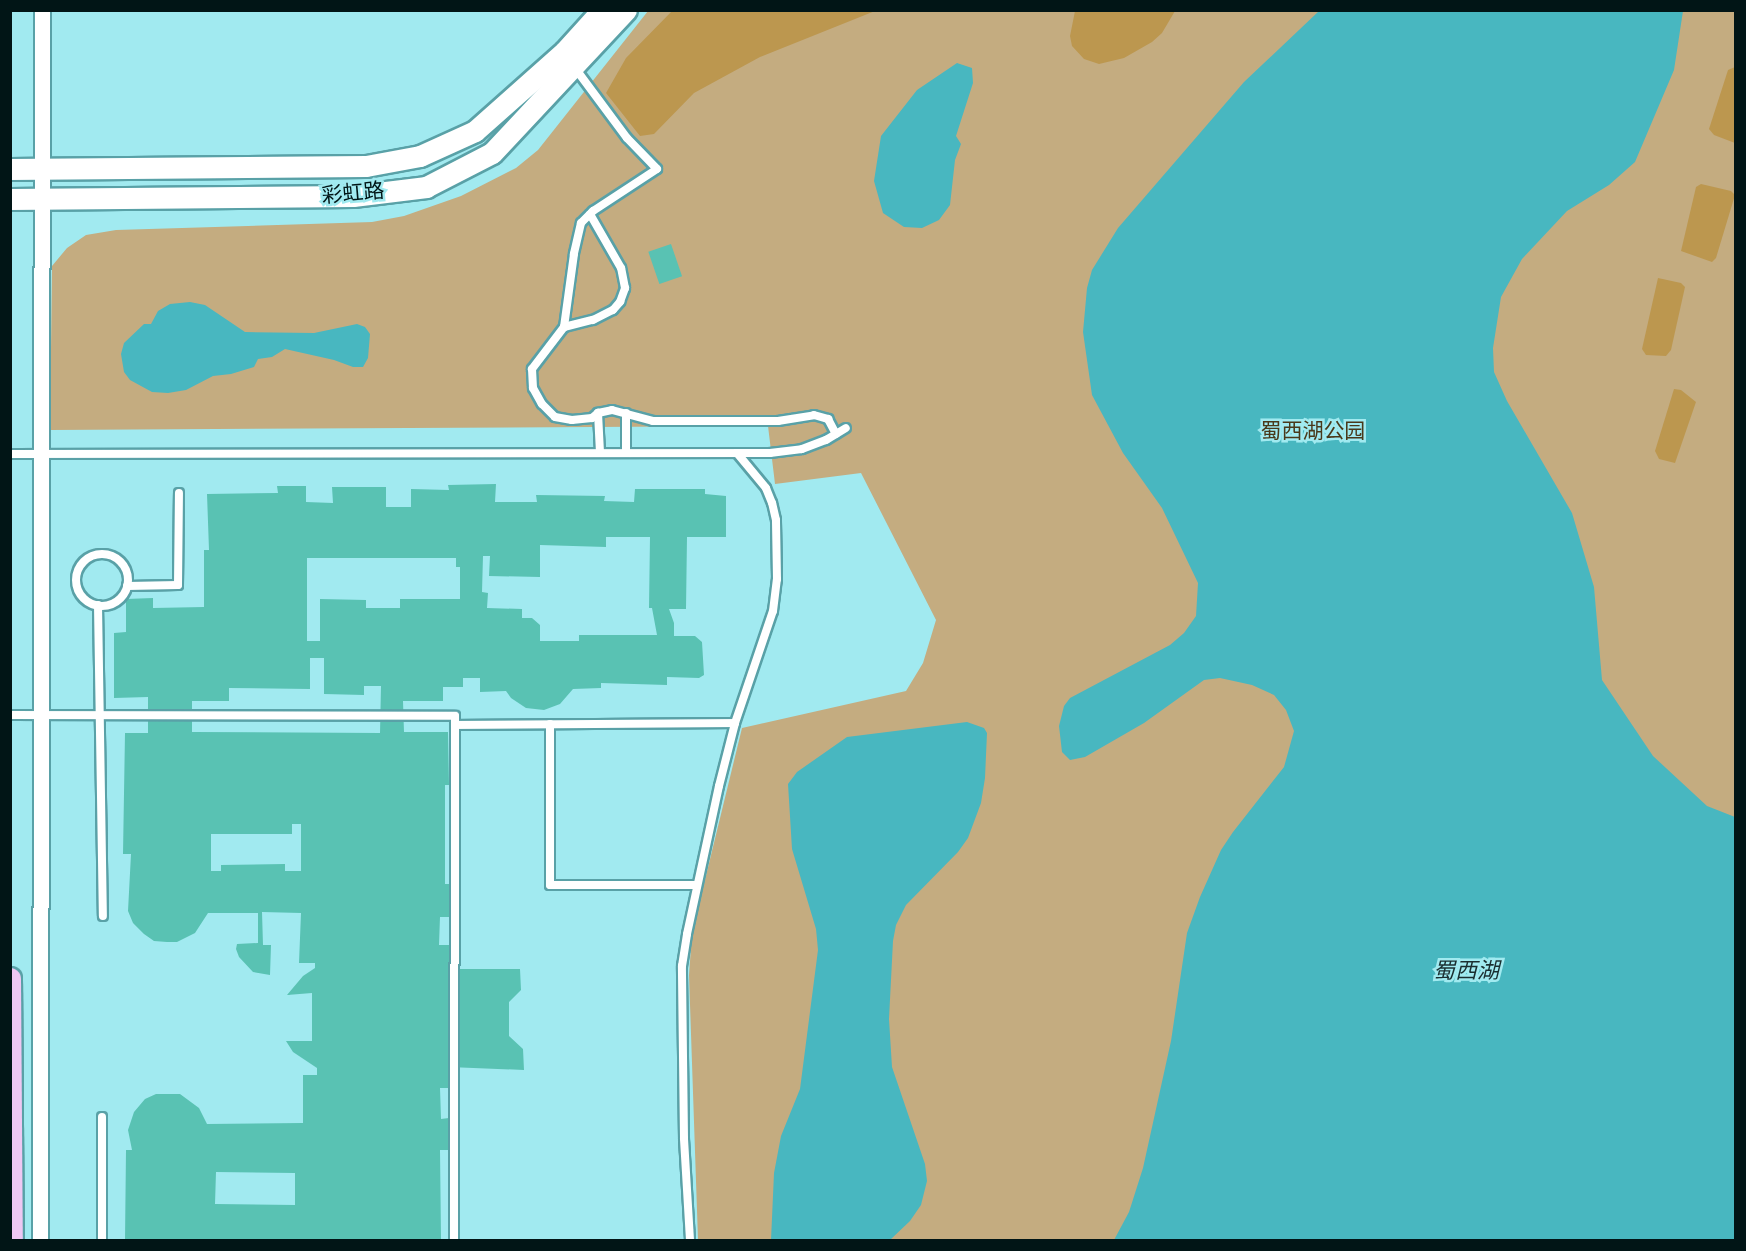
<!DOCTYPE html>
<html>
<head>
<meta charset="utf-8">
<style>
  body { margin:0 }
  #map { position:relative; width:1746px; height:1251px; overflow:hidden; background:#a1eaf0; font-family:"Alegreya Sans","Noto Sans SC",sans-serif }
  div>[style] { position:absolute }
  .green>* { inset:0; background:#c4ac80 }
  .forest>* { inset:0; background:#bc974f }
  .water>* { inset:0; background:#48b7c0 }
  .building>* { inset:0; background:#59c2b3; transform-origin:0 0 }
  .roads { filter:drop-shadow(2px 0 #59a1a7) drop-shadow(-2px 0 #59a1a7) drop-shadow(0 2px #59a1a7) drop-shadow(0 -2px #59a1a7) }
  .service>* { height:8px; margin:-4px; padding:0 4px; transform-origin:4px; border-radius:4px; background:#fff }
  .service>.ring { margin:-4px; padding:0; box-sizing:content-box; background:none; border:8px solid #fff; border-radius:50% }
  .minor>* { height:15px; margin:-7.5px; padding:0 7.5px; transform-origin:7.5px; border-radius:7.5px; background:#fff }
  .secondary>* { height:21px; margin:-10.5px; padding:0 10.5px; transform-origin:10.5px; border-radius:10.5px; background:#fff }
  .primary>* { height:22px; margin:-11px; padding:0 11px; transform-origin:11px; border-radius:11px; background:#eec8f3 }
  span { translate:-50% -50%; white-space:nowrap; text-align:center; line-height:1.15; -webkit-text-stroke:5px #a1eaf0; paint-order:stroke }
  .street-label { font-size:21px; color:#011516 }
  .park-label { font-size:21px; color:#49391a }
  .water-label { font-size:22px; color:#1a2e30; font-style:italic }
  .frame { position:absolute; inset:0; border:12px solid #011516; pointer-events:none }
</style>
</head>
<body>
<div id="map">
  <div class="green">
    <div style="clip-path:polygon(648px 11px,1735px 11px,1735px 1240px,698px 1240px,689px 975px,692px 933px,742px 728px,906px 691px,923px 663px,936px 620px,861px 473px,775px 484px,768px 426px,50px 430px,52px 266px,67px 248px,86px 235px,116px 230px,372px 222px,404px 216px,461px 196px,516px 168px,538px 150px)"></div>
  </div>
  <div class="forest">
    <div style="clip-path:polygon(673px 10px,875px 10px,875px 11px,760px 57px,694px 93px,654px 134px,640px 136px,606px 93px,626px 58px)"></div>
    <div style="clip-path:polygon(1075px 11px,1075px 10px,1175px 11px,1162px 33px,1152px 42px,1124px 58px,1099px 64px,1084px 59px,1072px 46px,1070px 36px)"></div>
    <div style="clip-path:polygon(1735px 67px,1736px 67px,1735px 143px,1714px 135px,1709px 129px,1728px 70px)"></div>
    <div style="clip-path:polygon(1701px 184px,1731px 191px,1735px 195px,1716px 258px,1712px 262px,1681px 251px,1696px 187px)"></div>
    <div style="clip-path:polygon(1658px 278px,1681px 283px,1685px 287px,1671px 350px,1666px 356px,1646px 355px,1642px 349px)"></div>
    <div style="clip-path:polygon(1674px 389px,1681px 390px,1696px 402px,1675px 463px,1659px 459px,1655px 451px)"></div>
  </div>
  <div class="water">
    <div style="clip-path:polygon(1319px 11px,1683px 11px,1674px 70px,1635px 162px,1609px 185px,1567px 211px,1522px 259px,1501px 297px,1493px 348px,1494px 372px,1507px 401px,1572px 513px,1594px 587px,1602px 680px,1653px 756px,1707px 806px,1735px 817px,1735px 1240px,1114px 1240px,1129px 1212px,1143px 1168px,1171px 1041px,1187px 933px,1200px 897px,1221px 850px,1233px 832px,1284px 767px,1294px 731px,1286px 710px,1274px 695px,1252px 685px,1220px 678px,1204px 680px,1144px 723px,1085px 757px,1070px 760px,1062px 752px,1059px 726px,1064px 706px,1070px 698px,1170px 645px,1184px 633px,1196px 616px,1198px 583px,1162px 508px,1123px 453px,1092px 395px,1083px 332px,1087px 288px,1092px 270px,1118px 228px,1244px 82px)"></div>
    <div style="clip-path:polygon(957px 63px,972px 68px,973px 83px,956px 136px,961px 144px,955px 160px,950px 205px,939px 220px,922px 228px,904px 227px,883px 213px,874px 181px,881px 136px,917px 90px)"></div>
    <div style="clip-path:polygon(190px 302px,205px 305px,245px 332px,314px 333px,357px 324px,365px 327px,370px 334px,368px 358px,363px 367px,353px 367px,334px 360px,285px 349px,272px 357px,258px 359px,254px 367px,231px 374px,213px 376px,186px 390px,168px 393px,152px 392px,130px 380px,124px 372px,121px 354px,124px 343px,144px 324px,151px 324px,158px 311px,170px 304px)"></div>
    <div style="clip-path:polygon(967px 722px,984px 728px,987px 733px,985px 778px,981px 803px,968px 838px,958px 852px,906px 905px,896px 925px,893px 941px,889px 1019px,892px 1067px,925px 1164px,927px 1181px,921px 1205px,910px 1221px,890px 1240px,771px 1240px,774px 1173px,781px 1136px,800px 1089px,818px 950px,816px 929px,792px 849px,788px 784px,797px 772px,847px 737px)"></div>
  </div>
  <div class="building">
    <div style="left:671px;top:244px;width:34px;height:24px;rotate:71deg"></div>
    <div style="clip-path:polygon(evenodd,496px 484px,495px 502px,537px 502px,536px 495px,605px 496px,604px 501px,634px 502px,635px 489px,705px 489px,705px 494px,726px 496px,726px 537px,687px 537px,686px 609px,669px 609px,674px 623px,674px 636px,695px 636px,702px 642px,704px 675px,699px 678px,667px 677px,667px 685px,601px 683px,601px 688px,573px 689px,560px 704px,544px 710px,526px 708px,511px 698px,506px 691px,480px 692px,480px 678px,463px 678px,463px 687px,443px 687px,443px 701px,403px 701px,404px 732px,448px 732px,449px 785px,445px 785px,445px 884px,450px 884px,449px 917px,440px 917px,439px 945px,449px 945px,450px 969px,520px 969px,521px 990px,509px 1002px,509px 1036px,523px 1049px,524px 1070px,449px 1067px,449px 1088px,440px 1088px,441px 1119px,449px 1118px,449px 1150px,440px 1150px,441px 1240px,125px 1240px,126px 1150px,132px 1150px,128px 1130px,134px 1112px,145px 1099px,156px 1094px,180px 1094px,199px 1108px,207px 1124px,303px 1123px,303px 1075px,317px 1075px,317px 1068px,293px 1052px,286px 1041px,312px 1041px,312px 993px,287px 995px,303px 976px,315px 968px,315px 963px,299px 963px,301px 913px,262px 912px,263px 945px,271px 945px,270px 975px,253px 972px,239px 957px,236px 949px,237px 944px,258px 943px,258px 913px,208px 913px,195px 933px,177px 942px,167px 942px,154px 941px,144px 934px,133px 923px,128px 911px,131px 854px,123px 854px,125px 733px,148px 733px,148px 697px,114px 698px,114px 633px,126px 632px,126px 599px,153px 598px,153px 608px,204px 607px,204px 550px,209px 550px,207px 494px,278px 493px,277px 486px,306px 486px,306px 502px,333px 503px,332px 487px,386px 487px,386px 507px,411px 507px,411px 489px,449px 490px,448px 485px,496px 484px,606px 537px,650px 537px,649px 608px,652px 608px,657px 635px,579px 635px,579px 641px,540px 641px,540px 625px,532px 618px,522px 618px,522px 609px,487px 608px,488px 593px,482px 592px,483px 556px,490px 556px,489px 576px,540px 577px,540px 545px,606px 547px,606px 537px,496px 484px,307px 558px,456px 558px,456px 567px,460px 567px,460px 599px,400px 599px,400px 608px,366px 608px,366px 600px,320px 599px,320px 641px,307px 641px,307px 558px,496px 484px,310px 658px,324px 658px,324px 694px,364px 695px,364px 686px,381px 686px,380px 733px,192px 732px,192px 701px,229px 701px,229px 688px,310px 689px,310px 658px,496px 484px,292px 824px,301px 824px,301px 871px,285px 871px,285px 864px,221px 865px,221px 871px,211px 871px,211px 834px,292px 834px,292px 824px,496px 484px,216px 1172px,295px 1173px,295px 1205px,215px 1204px,216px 1172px)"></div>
  </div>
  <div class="roads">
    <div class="service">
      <div style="left:575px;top:68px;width:87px;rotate:53.4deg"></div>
      <div style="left:627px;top:138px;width:43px;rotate:45.9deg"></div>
      <div style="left:657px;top:169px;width:77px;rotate:146.7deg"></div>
      <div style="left:593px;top:211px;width:17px;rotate:135deg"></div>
      <div style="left:581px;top:223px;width:32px;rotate:103deg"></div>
      <div style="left:574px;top:254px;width:74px;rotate:97.8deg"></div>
      <div style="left:564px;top:327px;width:53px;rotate:127.3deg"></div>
      <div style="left:532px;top:369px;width:19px;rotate:87deg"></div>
      <div style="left:533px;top:388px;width:18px;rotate:61deg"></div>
      <div style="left:542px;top:404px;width:18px;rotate:45deg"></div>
      <div style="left:555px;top:417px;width:17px;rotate:10deg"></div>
      <div style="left:572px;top:420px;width:20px;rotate:-6deg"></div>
      <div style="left:592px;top:418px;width:8px;rotate:-40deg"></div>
      <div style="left:598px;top:413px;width:14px;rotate:-12deg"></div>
      <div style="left:612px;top:410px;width:42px;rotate:15deg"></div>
      <div style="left:653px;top:421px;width:125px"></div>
      <div style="left:778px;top:421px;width:36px;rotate:-9deg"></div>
      <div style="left:814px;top:415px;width:15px;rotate:16deg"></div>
      <div style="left:828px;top:419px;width:17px;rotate:62deg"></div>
      <div style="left:564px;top:327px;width:30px;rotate:-14deg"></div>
      <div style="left:593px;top:320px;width:22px;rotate:-27deg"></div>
      <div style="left:613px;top:310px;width:11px;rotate:-49deg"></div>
      <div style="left:620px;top:302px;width:15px;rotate:-70deg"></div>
      <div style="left:625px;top:288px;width:20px;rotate:-101deg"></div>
      <div style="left:621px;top:268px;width:62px;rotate:-119.9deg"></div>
      <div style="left:598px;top:413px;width:40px;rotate:87.1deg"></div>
      <div style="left:626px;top:413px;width:40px;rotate:90deg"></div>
      <div style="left:10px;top:454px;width:760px;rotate:-0.08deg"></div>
      <div style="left:770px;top:453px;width:32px;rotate:-7deg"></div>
      <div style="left:802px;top:449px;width:26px;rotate:-21deg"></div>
      <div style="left:826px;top:440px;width:23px;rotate:-31deg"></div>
      <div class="ring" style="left:76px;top:554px;width:44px;height:44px"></div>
      <div style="left:127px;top:586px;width:51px;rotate:-1.1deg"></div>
      <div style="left:178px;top:585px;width:92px;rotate:-89.4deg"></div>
      <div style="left:98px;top:605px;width:311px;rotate:89.1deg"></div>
      <div style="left:10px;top:715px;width:445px;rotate:0.1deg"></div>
      <div style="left:455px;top:716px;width:524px;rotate:90.11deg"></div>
      <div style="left:550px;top:724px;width:161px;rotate:90deg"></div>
      <div style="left:550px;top:885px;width:147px"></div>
      <div style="left:455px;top:725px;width:280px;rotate:-0.4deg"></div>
      <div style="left:735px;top:723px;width:118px;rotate:-71.3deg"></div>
      <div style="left:773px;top:611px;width:32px;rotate:-83deg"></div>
      <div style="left:777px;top:579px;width:59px;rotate:-91deg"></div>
      <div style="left:776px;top:520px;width:17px;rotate:-103deg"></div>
      <div style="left:772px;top:503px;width:16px;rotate:-112deg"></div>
      <div style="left:766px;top:488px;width:45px;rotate:-129.6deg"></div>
      <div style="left:102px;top:1117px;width:123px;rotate:90deg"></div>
      <div style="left:690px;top:1240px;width:102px;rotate:-93.4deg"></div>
      <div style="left:684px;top:1138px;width:172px;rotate:-90.7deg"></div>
      <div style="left:682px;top:966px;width:32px;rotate:-81deg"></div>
      <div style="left:687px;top:934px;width:151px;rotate:-77.8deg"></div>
      <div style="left:719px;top:786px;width:65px;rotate:-75.7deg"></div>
    </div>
    <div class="minor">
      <div style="left:40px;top:1240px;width:1230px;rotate:-89.91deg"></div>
    </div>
    <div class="secondary">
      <div style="left:10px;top:169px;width:356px;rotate:-0.5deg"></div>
      <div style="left:366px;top:166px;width:55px;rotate:-10.5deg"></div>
      <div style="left:420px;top:156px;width:60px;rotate:-24.4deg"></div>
      <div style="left:475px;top:131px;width:120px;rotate:-41.6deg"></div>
      <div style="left:565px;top:51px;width:55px;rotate:-47.9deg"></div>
      <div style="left:10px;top:199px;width:343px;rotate:-0.5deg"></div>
      <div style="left:353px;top:196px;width:74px;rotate:-7deg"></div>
      <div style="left:426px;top:187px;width:74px;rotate:-27.3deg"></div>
      <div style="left:492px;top:153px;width:196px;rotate:-46.9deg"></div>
    </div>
    <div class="primary">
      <div style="left:10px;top:979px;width:261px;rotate:89.6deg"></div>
    </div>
  </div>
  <div class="street-label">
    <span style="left:353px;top:194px;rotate:-5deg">彩虹路</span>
  </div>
  <div class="park-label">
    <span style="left:1313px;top:432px">蜀西湖公园</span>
  </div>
  <div class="water-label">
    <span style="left:1466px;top:972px">蜀西湖</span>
  </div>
  <div class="frame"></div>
</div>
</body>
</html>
